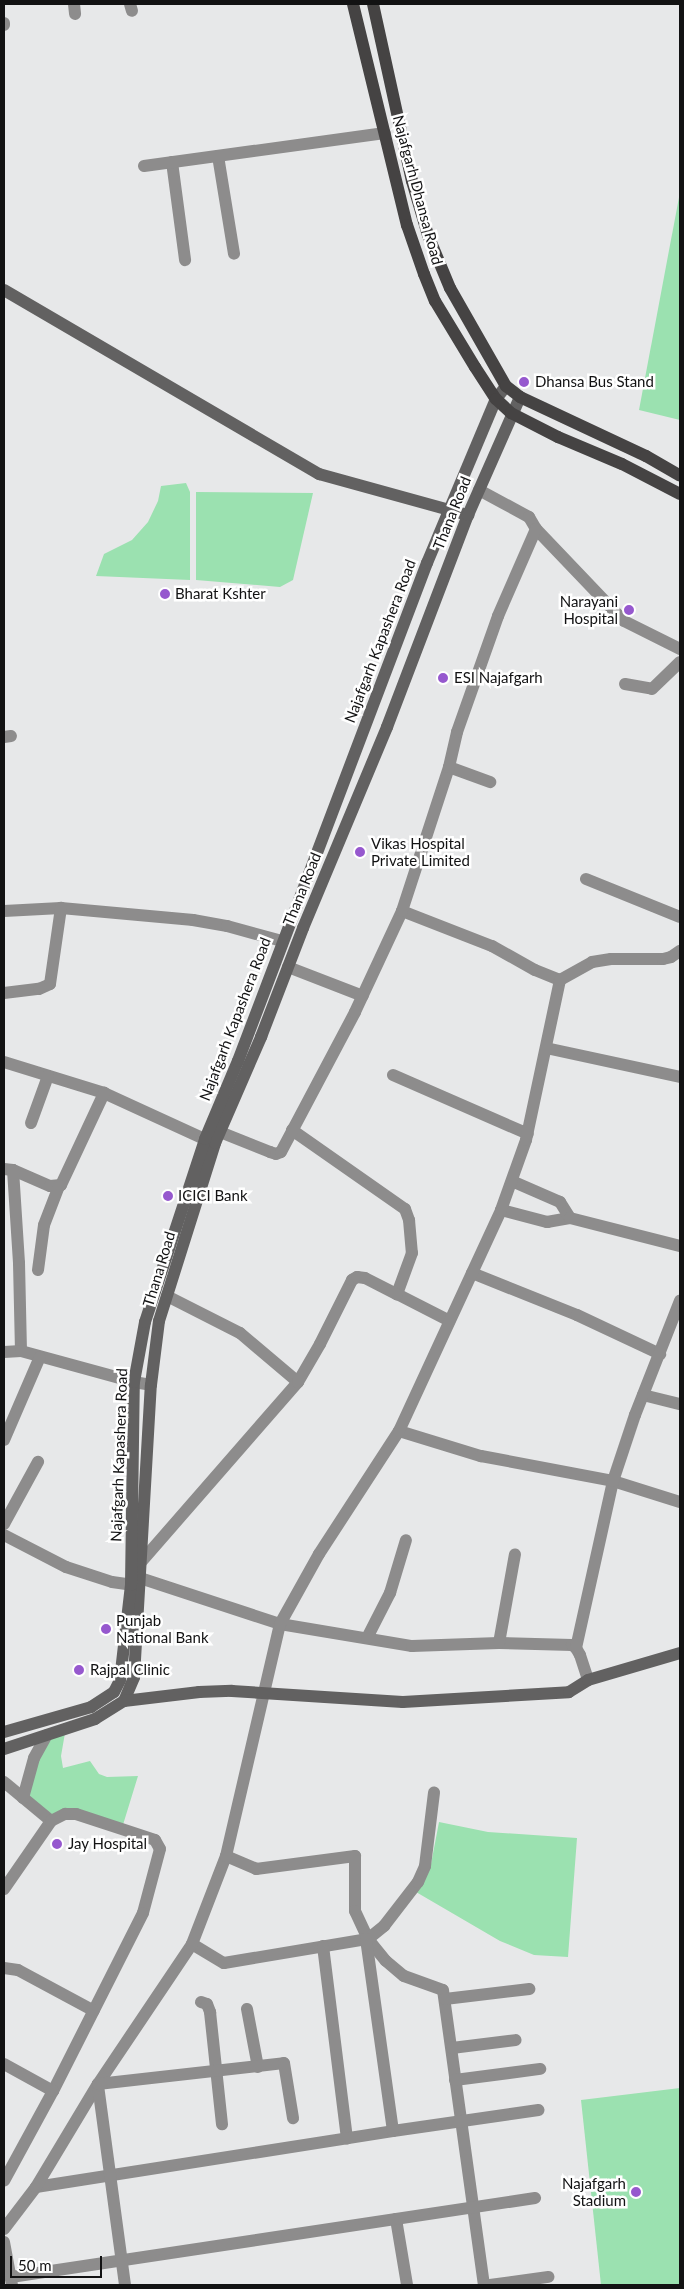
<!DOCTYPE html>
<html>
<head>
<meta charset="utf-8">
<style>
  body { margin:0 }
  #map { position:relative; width:684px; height:2289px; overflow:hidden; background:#e7e8e9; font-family:Lato,sans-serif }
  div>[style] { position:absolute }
  .green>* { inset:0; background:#9be1b0 }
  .street>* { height:12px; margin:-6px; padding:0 6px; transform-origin:6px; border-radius:6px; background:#8d8c8c }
  .secondary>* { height:12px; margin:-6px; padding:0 6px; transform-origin:6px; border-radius:6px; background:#626161 }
  .primary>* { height:12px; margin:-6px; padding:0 6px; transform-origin:6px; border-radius:6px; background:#454343 }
  .dots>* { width:14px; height:14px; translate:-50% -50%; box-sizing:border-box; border:2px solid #fff; border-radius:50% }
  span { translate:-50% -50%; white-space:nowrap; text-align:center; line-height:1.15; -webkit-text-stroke:5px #fff; paint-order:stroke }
  .street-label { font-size:15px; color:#121213 }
  .poi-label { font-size:15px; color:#121213 }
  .left { translate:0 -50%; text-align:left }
  .right { translate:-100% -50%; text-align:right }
  .frame { position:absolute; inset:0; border:5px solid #121213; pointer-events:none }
  .scale { position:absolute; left:10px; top:2256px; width:92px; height:22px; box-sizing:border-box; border:2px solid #121213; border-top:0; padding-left:6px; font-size:15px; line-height:18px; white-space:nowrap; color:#121213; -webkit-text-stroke:4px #fff; paint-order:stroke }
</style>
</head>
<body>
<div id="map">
  <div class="green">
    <div style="clip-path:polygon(680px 192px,680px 420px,639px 410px)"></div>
    <div style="clip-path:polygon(186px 483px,190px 492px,190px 580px,96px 576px,104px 554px,132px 540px,148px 522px,158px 501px,161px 486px)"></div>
    <div style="clip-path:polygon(196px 492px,313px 493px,293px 580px,280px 587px,196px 580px)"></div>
    <div style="clip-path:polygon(65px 1733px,61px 1756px,63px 1768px,90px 1761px,99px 1774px,107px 1777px,138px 1776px,122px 1828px,71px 1811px,52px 1819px,25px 1797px,45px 1739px)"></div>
    <div style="clip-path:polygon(439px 1822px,488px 1832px,577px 1838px,568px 1957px,534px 1955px,500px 1941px,416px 1892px,431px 1864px)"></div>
    <div style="clip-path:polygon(680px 2088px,680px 2285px,601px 2285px,581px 2100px)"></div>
  </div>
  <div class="street">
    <div style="left:74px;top:4px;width:10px;rotate:84deg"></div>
    <div style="left:130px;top:4px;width:7px;rotate:74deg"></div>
    <div style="left:4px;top:23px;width:2px;rotate:90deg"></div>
    <div style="left:218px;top:156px;width:99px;rotate:80.7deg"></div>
    <div style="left:172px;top:162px;width:99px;rotate:82.4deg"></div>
    <div style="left:144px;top:166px;width:243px;rotate:-7.8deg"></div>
    <div style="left:479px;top:490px;width:57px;rotate:28.4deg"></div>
    <div style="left:529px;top:517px;width:14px;rotate:60deg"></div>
    <div style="left:536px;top:529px;width:127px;rotate:46.3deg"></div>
    <div style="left:624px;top:621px;width:63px;rotate:26.6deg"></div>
    <div style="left:625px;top:684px;width:27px;rotate:10deg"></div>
    <div style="left:652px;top:689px;width:39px;rotate:-44deg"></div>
    <div style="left:4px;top:737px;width:7px;rotate:-8deg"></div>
    <div style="left:449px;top:767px;width:44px;rotate:20.1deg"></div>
    <div style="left:586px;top:879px;width:101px;rotate:22deg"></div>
    <div style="left:4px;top:911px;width:57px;rotate:-3deg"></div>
    <div style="left:61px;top:908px;width:133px;rotate:5.2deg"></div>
    <div style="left:193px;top:920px;width:35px;rotate:10deg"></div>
    <div style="left:227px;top:926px;width:57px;rotate:15.3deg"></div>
    <div style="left:402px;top:911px;width:97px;rotate:21.3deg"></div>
    <div style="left:492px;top:946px;width:49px;rotate:29.2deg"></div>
    <div style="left:535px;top:970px;width:27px;rotate:22deg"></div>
    <div style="left:288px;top:967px;width:80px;rotate:21.1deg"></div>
    <div style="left:4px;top:993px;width:35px;rotate:-7deg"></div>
    <div style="left:39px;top:989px;width:12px;rotate:-24deg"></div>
    <div style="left:50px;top:984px;width:77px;rotate:-81.8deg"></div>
    <div style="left:546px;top:1048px;width:137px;rotate:12.2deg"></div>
    <div style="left:4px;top:1062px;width:105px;rotate:17.2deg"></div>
    <div style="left:104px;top:1093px;width:120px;rotate:24.6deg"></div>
    <div style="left:393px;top:1075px;width:147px;rotate:23.6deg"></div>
    <div style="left:31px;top:1123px;width:50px;rotate:-70.1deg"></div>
    <div style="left:292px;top:1130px;width:138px;rotate:35deg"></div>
    <div style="left:405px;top:1209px;width:12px;rotate:70deg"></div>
    <div style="left:409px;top:1220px;width:33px;rotate:85deg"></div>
    <div style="left:412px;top:1253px;width:44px;rotate:110.1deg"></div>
    <div style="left:397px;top:1294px;width:59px;rotate:27deg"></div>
    <div style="left:220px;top:1132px;width:54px;rotate:21.8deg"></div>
    <div style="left:270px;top:1152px;width:6px;rotate:18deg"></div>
    <div style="left:276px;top:1154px;width:5px;rotate:-22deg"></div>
    <div style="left:281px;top:1152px;width:158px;rotate:-62.1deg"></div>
    <div style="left:355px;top:1012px;width:111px;rotate:-65deg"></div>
    <div style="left:402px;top:911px;width:151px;rotate:-71.9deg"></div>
    <div style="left:449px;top:767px;width:36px;rotate:-77deg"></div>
    <div style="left:457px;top:732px;width:123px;rotate:-70.5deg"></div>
    <div style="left:498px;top:616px;width:95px;rotate:-66.4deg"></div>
    <div style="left:4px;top:1169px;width:9px;rotate:6deg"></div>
    <div style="left:13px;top:1170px;width:40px;rotate:23.4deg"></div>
    <div style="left:50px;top:1186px;width:11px;rotate:-5deg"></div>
    <div style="left:61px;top:1185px;width:102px;rotate:-64.9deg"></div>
    <div style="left:13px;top:1170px;width:93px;rotate:86.3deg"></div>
    <div style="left:19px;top:1263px;width:88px;rotate:88.7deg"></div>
    <div style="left:501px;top:1210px;width:48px;rotate:14.6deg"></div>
    <div style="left:547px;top:1222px;width:23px;rotate:-10deg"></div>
    <div style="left:570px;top:1218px;width:19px;rotate:-122deg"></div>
    <div style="left:560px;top:1202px;width:52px;rotate:-156.4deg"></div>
    <div style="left:570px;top:1218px;width:114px;rotate:14.3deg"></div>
    <div style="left:38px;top:1270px;width:45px;rotate:-82.4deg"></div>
    <div style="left:44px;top:1225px;width:42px;rotate:-69deg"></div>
    <div style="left:472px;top:1273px;width:113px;rotate:21.8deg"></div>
    <div style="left:577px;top:1315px;width:92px;rotate:25.2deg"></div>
    <div style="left:167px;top:1296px;width:82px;rotate:26.9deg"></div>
    <div style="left:240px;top:1333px;width:76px;rotate:40.2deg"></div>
    <div style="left:4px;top:1352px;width:17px;rotate:-3deg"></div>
    <div style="left:21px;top:1351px;width:117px;rotate:15.3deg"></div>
    <div style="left:134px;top:1382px;width:17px;rotate:10deg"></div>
    <div style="left:643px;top:1395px;width:38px;rotate:14deg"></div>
    <div style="left:399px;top:1431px;width:86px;rotate:17deg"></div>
    <div style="left:481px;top:1456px;width:134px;rotate:10.7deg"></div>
    <div style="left:613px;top:1481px;width:70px;rotate:17.4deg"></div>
    <div style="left:4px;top:1440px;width:90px;rotate:-66.6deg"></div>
    <div style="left:4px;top:1524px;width:71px;rotate:-61.3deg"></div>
    <div style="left:4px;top:1535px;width:70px;rotate:27.3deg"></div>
    <div style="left:66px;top:1567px;width:48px;rotate:18.1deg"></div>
    <div style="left:112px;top:1582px;width:27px;rotate:8deg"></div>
    <div style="left:141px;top:1562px;width:239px;rotate:-48.9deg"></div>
    <div style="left:298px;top:1382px;width:44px;rotate:-59.9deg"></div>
    <div style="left:320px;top:1344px;width:72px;rotate:-63.4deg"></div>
    <div style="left:352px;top:1280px;width:6px;rotate:-31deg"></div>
    <div style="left:357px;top:1277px;width:8px;rotate:7deg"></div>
    <div style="left:365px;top:1278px;width:36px;rotate:27deg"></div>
    <div style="left:140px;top:1578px;width:147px;rotate:18.2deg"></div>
    <div style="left:280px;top:1624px;width:134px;rotate:9.5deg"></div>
    <div style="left:412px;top:1646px;width:87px;rotate:-2deg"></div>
    <div style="left:499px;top:1643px;width:73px;rotate:1.6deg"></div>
    <div style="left:572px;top:1645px;width:5px;rotate:37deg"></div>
    <div style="left:576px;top:1648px;width:8px;rotate:60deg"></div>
    <div style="left:580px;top:1655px;width:26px;rotate:72deg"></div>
    <div style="left:367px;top:1638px;width:51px;rotate:-62.9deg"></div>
    <div style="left:390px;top:1593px;width:55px;rotate:-73.2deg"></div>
    <div style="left:499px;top:1643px;width:90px;rotate:-79.8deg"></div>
    <div style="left:576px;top:1648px;width:171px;rotate:-77.5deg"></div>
    <div style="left:613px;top:1481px;width:70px;rotate:-71.6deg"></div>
    <div style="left:635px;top:1415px;width:123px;rotate:-68.5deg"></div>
    <div style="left:4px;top:1782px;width:61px;rotate:39.7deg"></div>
    <div style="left:23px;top:1798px;width:41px;rotate:-74.6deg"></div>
    <div style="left:34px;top:1758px;width:26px;rotate:-61deg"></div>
    <div style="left:226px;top:1856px;width:33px;rotate:23deg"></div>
    <div style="left:256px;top:1869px;width:100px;rotate:-7.5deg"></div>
    <div style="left:355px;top:1856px;width:55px;rotate:90deg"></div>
    <div style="left:355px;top:1911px;width:31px;rotate:65deg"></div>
    <div style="left:368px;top:1939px;width:28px;rotate:51deg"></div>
    <div style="left:386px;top:1961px;width:23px;rotate:40deg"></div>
    <div style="left:404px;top:1976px;width:41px;rotate:19.7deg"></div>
    <div style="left:443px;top:1990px;width:298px;rotate:82.1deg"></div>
    <div style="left:4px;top:1889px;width:83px;rotate:-55.3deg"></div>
    <div style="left:51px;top:1821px;width:16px;rotate:-27deg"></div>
    <div style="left:65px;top:1814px;width:11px"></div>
    <div style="left:76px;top:1814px;width:83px;rotate:18.2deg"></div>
    <div style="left:155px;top:1840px;width:10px;rotate:61deg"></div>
    <div style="left:160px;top:1849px;width:66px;rotate:104.9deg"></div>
    <div style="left:143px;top:1913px;width:199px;rotate:116.8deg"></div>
    <div style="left:53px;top:2091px;width:102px;rotate:118.6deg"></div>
    <div style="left:192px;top:1944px;width:37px;rotate:31deg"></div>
    <div style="left:224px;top:1963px;width:146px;rotate:-9.5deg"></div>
    <div style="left:368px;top:1939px;width:21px;rotate:-39deg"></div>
    <div style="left:384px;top:1926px;width:56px;rotate:-52.3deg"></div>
    <div style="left:418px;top:1882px;width:17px;rotate:-66deg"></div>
    <div style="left:425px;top:1866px;width:74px;rotate:-83deg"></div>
    <div style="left:323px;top:1946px;width:194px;rotate:82.9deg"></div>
    <div style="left:4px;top:1968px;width:14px;rotate:8deg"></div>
    <div style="left:18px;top:1970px;width:86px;rotate:28.3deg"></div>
    <div style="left:445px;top:1999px;width:85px;rotate:-6.8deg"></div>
    <div style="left:201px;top:2002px;width:6px;rotate:18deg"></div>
    <div style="left:207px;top:2004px;width:9px;rotate:69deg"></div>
    <div style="left:210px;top:2012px;width:113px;rotate:83.9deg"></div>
    <div style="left:247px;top:2009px;width:59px;rotate:79.3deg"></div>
    <div style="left:452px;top:2048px;width:64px;rotate:-7.1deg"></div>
    <div style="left:4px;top:2064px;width:56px;rotate:28.9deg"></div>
    <div style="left:455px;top:2080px;width:86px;rotate:-7.4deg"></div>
    <div style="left:393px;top:2131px;width:147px;rotate:-8.2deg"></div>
    <div style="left:36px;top:2187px;width:361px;rotate:-8.9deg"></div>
    <div style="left:393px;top:2131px;width:194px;rotate:-98deg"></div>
    <div style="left:396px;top:2219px;width:67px;rotate:80.5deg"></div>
    <div style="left:4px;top:2229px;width:53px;rotate:-52.7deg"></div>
    <div style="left:36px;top:2187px;width:120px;rotate:-59deg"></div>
    <div style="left:98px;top:2084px;width:169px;rotate:-56.1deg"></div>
    <div style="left:192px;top:1944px;width:94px;rotate:-68.9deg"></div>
    <div style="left:226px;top:1856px;width:238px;rotate:-76.9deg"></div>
    <div style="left:280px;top:1624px;width:80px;rotate:-60.9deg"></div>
    <div style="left:319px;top:1554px;width:147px;rotate:-57deg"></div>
    <div style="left:399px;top:1431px;width:243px;rotate:-65.2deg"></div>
    <div style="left:501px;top:1210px;width:74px;rotate:-70.3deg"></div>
    <div style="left:526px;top:1140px;width:164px;rotate:-78deg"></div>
    <div style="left:560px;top:980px;width:37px;rotate:-29deg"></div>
    <div style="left:592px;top:962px;width:19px;rotate:-9deg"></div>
    <div style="left:611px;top:959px;width:52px"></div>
    <div style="left:663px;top:959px;width:8px;rotate:-14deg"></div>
    <div style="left:671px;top:957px;width:11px;rotate:-34deg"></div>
    <div style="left:4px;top:2242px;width:44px;rotate:79.5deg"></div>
    <div style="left:11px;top:2277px;width:530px;rotate:-8.57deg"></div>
    <div style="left:125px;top:2285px;width:203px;rotate:-97.7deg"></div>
    <div style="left:98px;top:2084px;width:187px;rotate:-6.4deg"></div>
    <div style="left:284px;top:2063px;width:56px;rotate:80.7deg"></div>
    <div style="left:490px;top:2285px;width:59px;rotate:-7.9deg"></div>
  </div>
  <div class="secondary">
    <div style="left:4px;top:290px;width:365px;rotate:30.3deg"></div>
    <div style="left:319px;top:474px;width:155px;rotate:15.4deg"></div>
    <div style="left:124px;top:1701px;width:26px;rotate:-67deg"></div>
    <div style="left:134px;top:1677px;width:292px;rotate:-86.7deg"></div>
    <div style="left:151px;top:1385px;width:64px;rotate:-82.9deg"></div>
    <div style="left:159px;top:1321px;width:187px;rotate:-72.5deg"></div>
    <div style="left:215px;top:1143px;width:116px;rotate:-66.5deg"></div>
    <div style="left:261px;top:1037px;width:117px;rotate:-68.9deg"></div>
    <div style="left:303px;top:928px;width:218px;rotate:-67.3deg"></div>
    <div style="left:387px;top:727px;width:227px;rotate:-69.1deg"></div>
    <div style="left:468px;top:515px;width:129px;rotate:-66.2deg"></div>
    <div style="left:4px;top:1732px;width:91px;rotate:-16deg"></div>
    <div style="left:91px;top:1707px;width:27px;rotate:-33deg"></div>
    <div style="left:114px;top:1692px;width:13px;rotate:-63deg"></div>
    <div style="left:120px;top:1680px;width:96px;rotate:-83.4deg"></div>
    <div style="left:131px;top:1585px;width:203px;rotate:-89.2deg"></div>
    <div style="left:134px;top:1382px;width:61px;rotate:-79.6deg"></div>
    <div style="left:145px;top:1322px;width:193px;rotate:-71.8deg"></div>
    <div style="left:205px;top:1139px;width:85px;rotate:-67.1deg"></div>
    <div style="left:238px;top:1061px;width:533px;rotate:-69.22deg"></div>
    <div style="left:427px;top:563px;width:178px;rotate:-67.2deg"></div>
    <div style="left:496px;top:399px;width:16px;rotate:-52deg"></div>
    <div style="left:4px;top:1749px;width:96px;rotate:-18.2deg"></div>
    <div style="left:95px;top:1719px;width:34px;rotate:-32deg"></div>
    <div style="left:124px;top:1701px;width:76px;rotate:-6.8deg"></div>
    <div style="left:199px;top:1692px;width:33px;rotate:-2deg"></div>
    <div style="left:232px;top:1691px;width:171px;rotate:3.7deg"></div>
    <div style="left:403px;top:1702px;width:166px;rotate:-3.4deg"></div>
    <div style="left:569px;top:1692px;width:22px;rotate:-32deg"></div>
    <div style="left:588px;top:1680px;width:96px;rotate:-16.4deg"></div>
  </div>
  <div class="primary">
    <div style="left:353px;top:4px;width:228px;rotate:76.3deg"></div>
    <div style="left:407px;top:225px;width:52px;rotate:70.9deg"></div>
    <div style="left:424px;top:274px;width:29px;rotate:68deg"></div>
    <div style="left:435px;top:301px;width:77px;rotate:58.8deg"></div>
    <div style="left:475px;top:367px;width:38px;rotate:57deg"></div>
    <div style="left:496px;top:399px;width:21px;rotate:43deg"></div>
    <div style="left:511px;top:413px;width:53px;rotate:27.1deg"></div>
    <div style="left:558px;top:437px;width:69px;rotate:22.9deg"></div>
    <div style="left:622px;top:464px;width:65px;rotate:27.3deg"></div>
    <div style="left:373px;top:4px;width:181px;rotate:77.6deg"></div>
    <div style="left:412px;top:181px;width:56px;rotate:73.5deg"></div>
    <div style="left:428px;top:235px;width:57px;rotate:67.5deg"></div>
    <div style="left:450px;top:288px;width:113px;rotate:60.3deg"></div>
    <div style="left:506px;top:386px;width:18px;rotate:38deg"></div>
    <div style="left:520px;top:397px;width:139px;rotate:25.1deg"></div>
    <div style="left:646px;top:456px;width:39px;rotate:30deg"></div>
  </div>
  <div class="dots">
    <div style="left:524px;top:382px;background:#9658ce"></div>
    <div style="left:165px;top:594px;background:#9658ce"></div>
    <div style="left:629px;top:610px;background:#9658ce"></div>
    <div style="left:443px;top:678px;background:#9658ce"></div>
    <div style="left:360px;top:852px;background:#9658ce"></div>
    <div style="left:168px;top:1196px;background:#9658ce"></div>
    <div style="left:106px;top:1629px;background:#9658ce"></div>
    <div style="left:79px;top:1670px;background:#9658ce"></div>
    <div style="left:57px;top:1844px;background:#9658ce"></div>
    <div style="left:636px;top:2192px;background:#9658ce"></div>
  </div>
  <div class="street-label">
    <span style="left:418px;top:190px;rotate:75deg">Najafgarh Dhansa Road</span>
    <span style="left:452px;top:513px;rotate:-68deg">Thana Road</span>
    <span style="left:380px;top:641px;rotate:-69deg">Najafgarh Kapashera Road</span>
    <span style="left:302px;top:889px;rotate:-68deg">Thana Road</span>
    <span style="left:235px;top:1019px;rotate:-69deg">Najafgarh Kapashera Road</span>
    <span style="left:159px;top:1269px;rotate:-73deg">Thana Road</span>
    <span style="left:119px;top:1455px;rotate:-88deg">Najafgarh Kapashera Road</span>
  </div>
  <div class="poi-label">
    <span class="left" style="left:535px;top:382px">Dhansa Bus Stand</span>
    <span class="left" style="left:175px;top:594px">Bharat Kshter</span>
    <span class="right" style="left:618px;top:610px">Narayani<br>Hospital</span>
    <span class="left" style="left:454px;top:678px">ESI Najafgarh</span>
    <span class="left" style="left:371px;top:852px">Vikas Hospital<br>Private Limited</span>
    <span class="left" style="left:178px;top:1196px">ICICI Bank</span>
    <span class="left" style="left:116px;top:1629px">Punjab<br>National Bank</span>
    <span class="left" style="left:90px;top:1670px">Rajpal Clinic</span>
    <span class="left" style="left:68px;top:1844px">Jay Hospital</span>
    <span class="right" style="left:626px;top:2192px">Najafgarh<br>Stadium</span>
  </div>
  <div class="frame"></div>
  <div class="scale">50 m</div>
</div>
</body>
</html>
